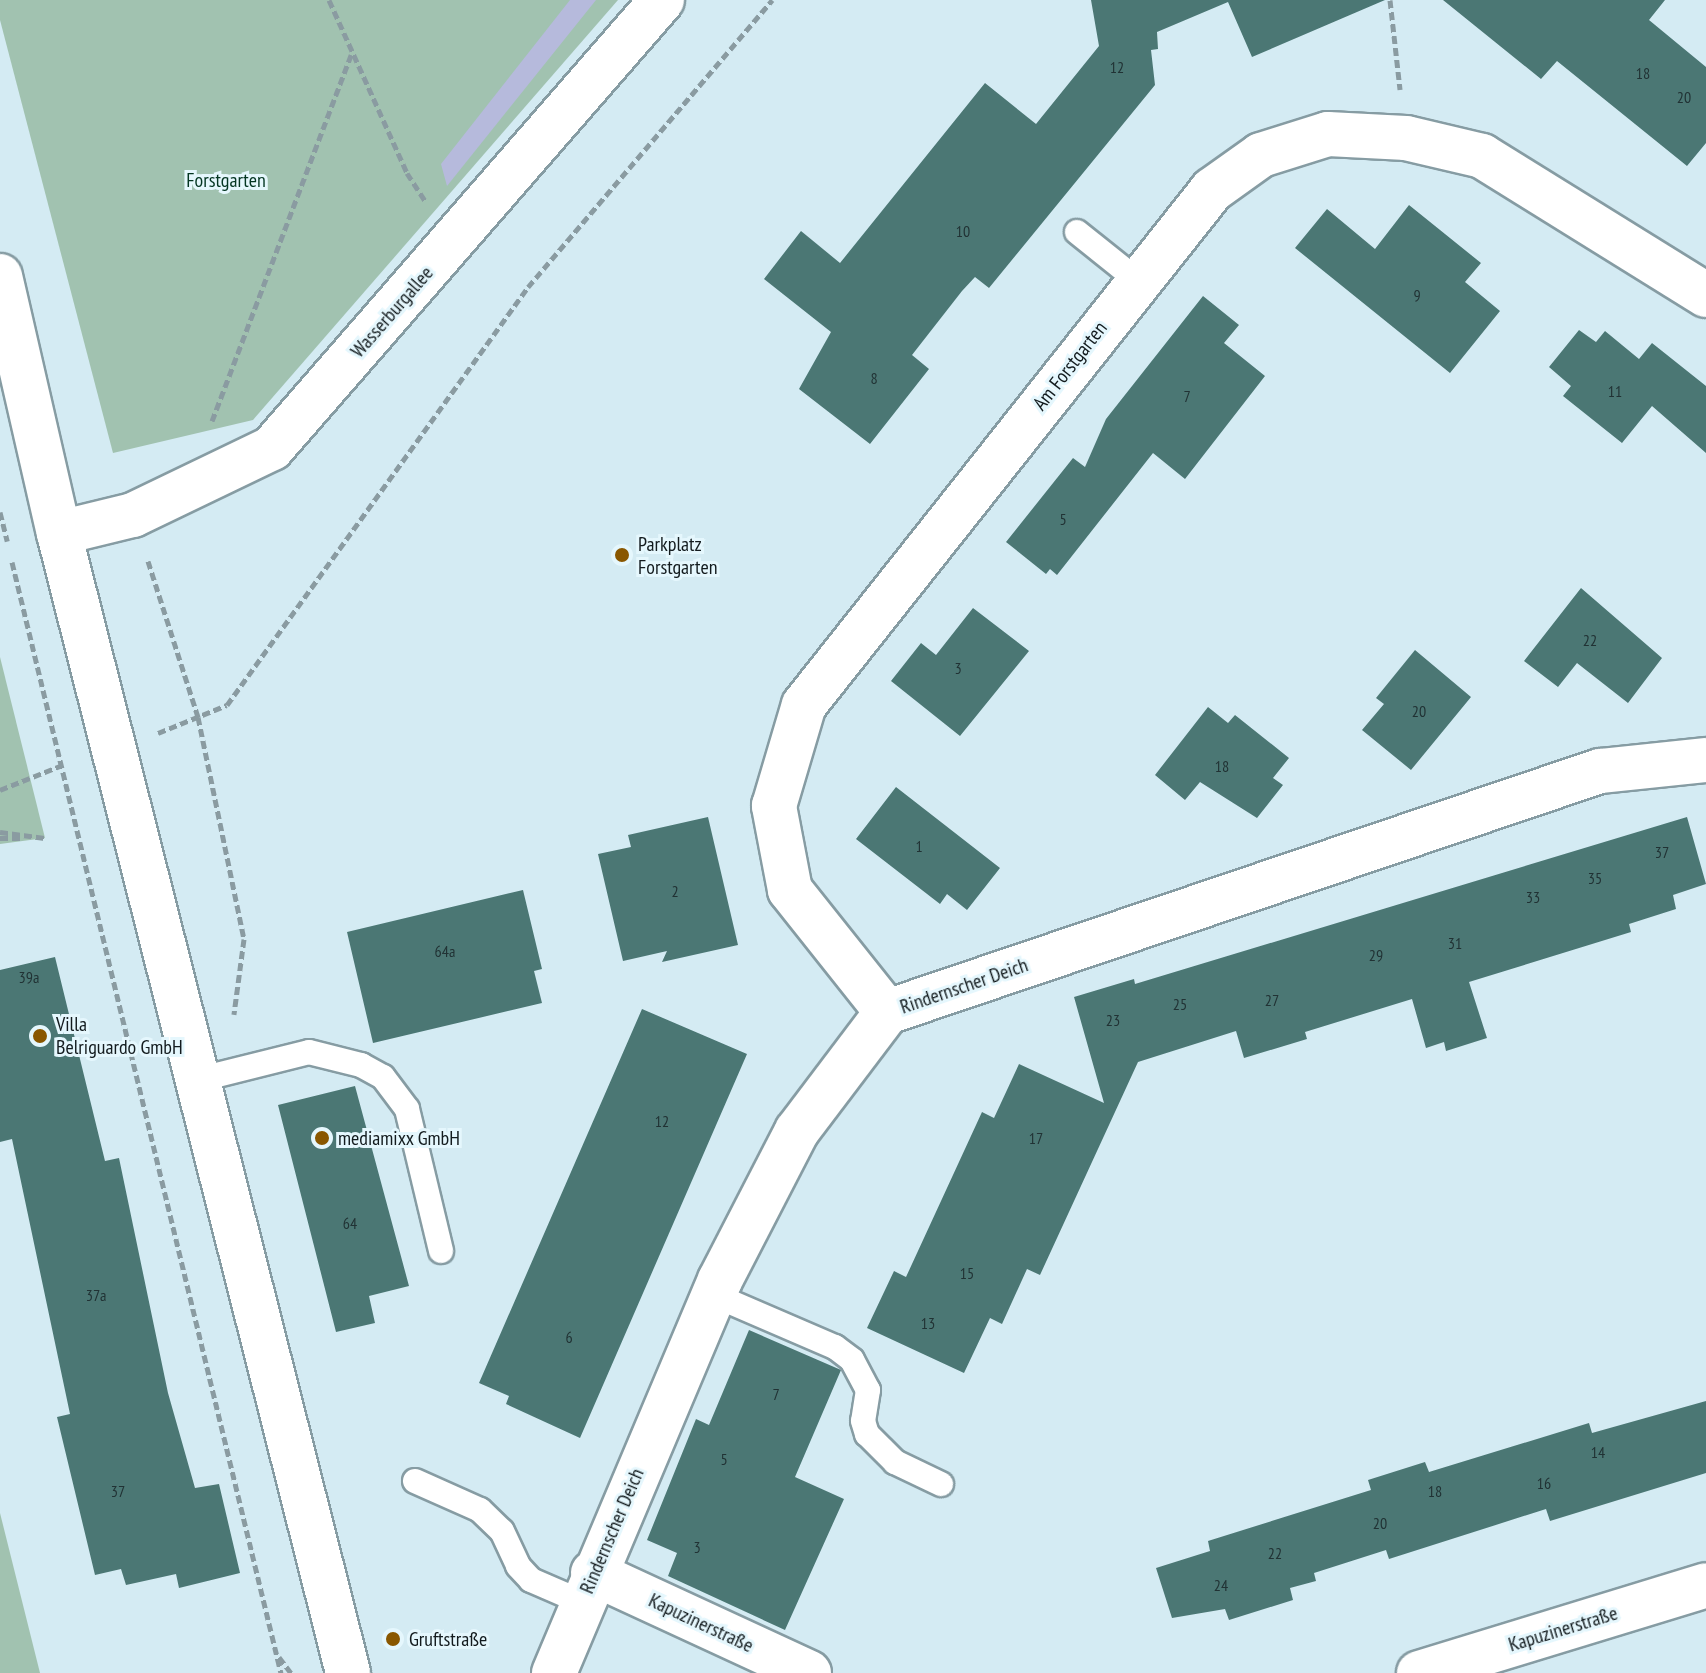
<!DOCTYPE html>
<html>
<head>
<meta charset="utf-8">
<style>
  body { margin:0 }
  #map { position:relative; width:1706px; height:1673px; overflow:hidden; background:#d4ebf3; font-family:"PT Sans Narrow",sans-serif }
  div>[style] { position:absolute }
  .green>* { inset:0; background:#a1c2b0 }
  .water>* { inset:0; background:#b6badc }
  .building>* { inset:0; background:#4b7774 }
  .path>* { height:5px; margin-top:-2.5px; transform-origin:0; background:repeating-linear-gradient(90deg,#8a9ba1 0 8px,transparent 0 12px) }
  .roads { filter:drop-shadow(2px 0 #869ca3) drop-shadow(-2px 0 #869ca3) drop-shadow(0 2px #869ca3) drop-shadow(0 -2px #869ca3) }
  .service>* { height:24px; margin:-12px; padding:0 12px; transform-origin:12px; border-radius:12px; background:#fff }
  .minor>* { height:44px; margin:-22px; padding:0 22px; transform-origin:22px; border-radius:22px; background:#fff }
  .primary>* { height:44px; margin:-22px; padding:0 22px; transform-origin:22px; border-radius:22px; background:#fff }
  .dots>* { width:22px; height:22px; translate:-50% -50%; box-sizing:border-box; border:4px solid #e5f7fd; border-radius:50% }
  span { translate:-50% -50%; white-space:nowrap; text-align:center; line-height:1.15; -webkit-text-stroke:6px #e5f7fd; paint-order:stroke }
  .number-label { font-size:16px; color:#213234 }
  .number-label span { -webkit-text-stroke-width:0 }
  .park-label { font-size:20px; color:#043622 }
  .street-label { font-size:20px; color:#131b1e }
  .poi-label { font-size:20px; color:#131b1e }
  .left { translate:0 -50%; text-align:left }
</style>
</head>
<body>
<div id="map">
  <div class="green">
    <div style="clip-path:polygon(0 0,618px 0,253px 420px,113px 453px,0 20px)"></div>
    <div style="clip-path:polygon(0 657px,45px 838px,0 844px)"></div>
    <div style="clip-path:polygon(0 1513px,40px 1673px,0 1673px)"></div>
  </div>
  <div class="water">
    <div style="clip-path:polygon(570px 0,596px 0,447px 186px,441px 164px)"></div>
  </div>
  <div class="building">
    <div style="clip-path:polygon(1091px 0,1385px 0,1252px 57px,1228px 2px,1157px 32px,1158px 49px,1151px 50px,1155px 85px,989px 288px,975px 277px,962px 291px,912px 355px,929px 369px,870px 444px,799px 389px,831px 332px,764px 279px,801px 231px,840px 263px,985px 83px,1036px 124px,1099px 46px)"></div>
    <div style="clip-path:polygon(1443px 0,1665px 0,1649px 20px,1706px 67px,1706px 143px,1687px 166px,1557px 61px,1541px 79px)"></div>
    <div style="clip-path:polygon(1409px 205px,1481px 263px,1465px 282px,1500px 311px,1450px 373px,1295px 248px,1327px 209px,1375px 249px)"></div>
    <div style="clip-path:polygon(1203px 296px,1239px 325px,1224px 343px,1265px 376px,1185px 479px,1153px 453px,1057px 575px,1050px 569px,1046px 574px,1006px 542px,1073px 458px,1085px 467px,1106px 419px)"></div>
    <div style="clip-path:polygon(1579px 330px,1596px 342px,1605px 331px,1639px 359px,1652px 343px,1706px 386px,1706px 453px,1652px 406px,1622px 443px,1563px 396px,1571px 386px,1549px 367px)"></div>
    <div style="clip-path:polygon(1581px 588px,1662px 658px,1628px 703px,1577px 663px,1558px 687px,1524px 661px)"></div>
    <div style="clip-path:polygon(973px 608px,1029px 651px,960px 736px,891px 681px,921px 643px,936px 655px)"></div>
    <div style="clip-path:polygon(1415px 650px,1471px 697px,1411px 770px,1362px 730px,1384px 704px,1376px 698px)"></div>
    <div style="clip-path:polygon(1208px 707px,1228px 723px,1235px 715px,1289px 758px,1273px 778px,1283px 785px,1257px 818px,1200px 782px,1185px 800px,1155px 775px)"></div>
    <div style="clip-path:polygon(896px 787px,1000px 868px,967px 910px,947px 894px,940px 904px,856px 839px)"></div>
    <div style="clip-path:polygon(708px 817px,738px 945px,662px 962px,667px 951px,623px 961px,598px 854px,631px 847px,628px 835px)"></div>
    <div style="clip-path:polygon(1687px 817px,1706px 884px,1673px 895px,1676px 909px,1629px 924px,1631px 932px,1469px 982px,1487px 1038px,1446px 1051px,1444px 1042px,1426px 1048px,1412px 999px,1305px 1032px,1307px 1039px,1244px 1058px,1236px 1031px,1138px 1062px,1040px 1275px,1027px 1269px,1002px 1324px,990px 1318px,964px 1373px,867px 1328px,894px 1271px,906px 1277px,982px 1112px,994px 1118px,1019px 1064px,1104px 1103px,1074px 997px,1134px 979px,1135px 984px)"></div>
    <div style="clip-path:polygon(523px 890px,542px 969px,534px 971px,542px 1003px,373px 1043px,347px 932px)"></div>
    <div style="clip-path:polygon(55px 957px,105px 1161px,119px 1158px,168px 1393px,195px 1488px,219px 1484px,240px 1573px,179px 1588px,176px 1574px,126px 1585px,121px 1569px,95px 1575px,57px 1417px,70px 1414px,12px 1139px,0 1142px,0 970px)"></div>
    <div style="clip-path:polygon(642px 1009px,747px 1054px,580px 1438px,506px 1404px,509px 1396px,479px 1383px)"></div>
    <div style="clip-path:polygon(355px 1086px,409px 1286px,369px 1296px,375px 1323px,336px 1332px,278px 1105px)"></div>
    <div style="clip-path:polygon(749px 1330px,841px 1370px,795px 1477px,844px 1499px,785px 1630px,668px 1576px,677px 1553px,647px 1540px,696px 1419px,709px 1425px)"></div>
    <div style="clip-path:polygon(1706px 1401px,1706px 1473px,1550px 1521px,1546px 1509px,1389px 1559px,1386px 1550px,1314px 1573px,1316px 1581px,1290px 1588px,1293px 1600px,1229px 1620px,1225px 1609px,1172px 1618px,1156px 1568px,1210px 1551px,1208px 1541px,1371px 1490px,1368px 1480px,1425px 1462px,1429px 1472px,1589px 1423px,1592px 1433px)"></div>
  </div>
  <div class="path">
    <div style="left:329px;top:0;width:190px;rotate:65.7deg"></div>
    <div style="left:407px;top:173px;width:33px;rotate:57deg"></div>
    <div style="left:1390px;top:0;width:90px;rotate:83.6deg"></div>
    <div style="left:212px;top:421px;width:392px;rotate:-69.2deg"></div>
    <div style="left:0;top:512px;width:30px;rotate:76deg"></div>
    <div style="left:148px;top:561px;width:164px;rotate:72.2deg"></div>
    <div style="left:198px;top:717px;width:227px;rotate:78.3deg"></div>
    <div style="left:244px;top:939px;width:76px;rotate:97.6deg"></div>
    <div style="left:12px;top:562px;width:1143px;rotate:76.39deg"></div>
    <div style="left:158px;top:733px;width:74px;rotate:-22.1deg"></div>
    <div style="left:227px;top:705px;width:515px;rotate:-54.24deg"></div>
    <div style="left:528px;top:287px;width:377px;rotate:-49.6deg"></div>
    <div style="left:0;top:790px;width:70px;rotate:-21.8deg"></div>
    <div style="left:0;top:832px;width:45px;rotate:7.6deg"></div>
    <div style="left:0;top:838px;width:23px"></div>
    <div style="left:279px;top:1657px;width:20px;rotate:53deg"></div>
  </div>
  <div class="roads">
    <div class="service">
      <div style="left:1077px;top:232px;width:77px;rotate:38.7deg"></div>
      <div style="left:201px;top:1079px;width:111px;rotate:-14deg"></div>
      <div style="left:309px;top:1052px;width:54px;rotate:14deg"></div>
      <div style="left:361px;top:1065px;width:25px;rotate:29deg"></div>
      <div style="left:383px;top:1077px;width:40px;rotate:53deg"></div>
      <div style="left:407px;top:1109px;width:146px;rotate:76.5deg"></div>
      <div style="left:714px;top:1295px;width:132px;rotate:23.3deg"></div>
      <div style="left:835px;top:1347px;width:21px;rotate:37deg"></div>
      <div style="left:852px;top:1360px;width:34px;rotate:62deg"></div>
      <div style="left:868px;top:1390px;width:31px;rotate:99deg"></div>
      <div style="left:863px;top:1421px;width:14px;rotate:73deg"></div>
      <div style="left:867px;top:1434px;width:40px;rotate:45deg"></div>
      <div style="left:895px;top:1462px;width:51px;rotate:25.6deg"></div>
      <div style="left:415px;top:1481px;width:71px;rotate:24deg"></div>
      <div style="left:480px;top:1510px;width:30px;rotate:44deg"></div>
      <div style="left:502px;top:1531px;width:38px;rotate:65deg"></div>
      <div style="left:518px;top:1566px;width:19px;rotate:47deg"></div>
      <div style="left:531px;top:1580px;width:56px;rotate:23.3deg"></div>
    </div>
    <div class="minor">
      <div style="left:59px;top:533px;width:76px;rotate:-13.7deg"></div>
      <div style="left:133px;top:515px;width:154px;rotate:-25.7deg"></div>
      <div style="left:272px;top:448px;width:594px;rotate:-48.96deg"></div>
      <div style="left:887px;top:1012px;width:156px;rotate:-128.5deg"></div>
      <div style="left:790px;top:890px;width:86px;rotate:-100.8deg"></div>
      <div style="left:774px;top:806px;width:105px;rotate:-73.5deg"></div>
      <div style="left:804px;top:705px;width:657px;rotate:-51.61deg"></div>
      <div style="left:1212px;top:190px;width:60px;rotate:-35.5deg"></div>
      <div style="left:1261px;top:155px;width:70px;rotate:-17.4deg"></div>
      <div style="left:1328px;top:134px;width:78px;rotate:2.9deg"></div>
      <div style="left:1406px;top:138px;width:78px;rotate:13.3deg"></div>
      <div style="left:1482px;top:156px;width:264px;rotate:31.8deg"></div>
      <div style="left:593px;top:1573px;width:238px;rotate:24.8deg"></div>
      <div style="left:554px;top:1673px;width:427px;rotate:-67.1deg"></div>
      <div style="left:720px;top:1280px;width:168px;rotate:-62.7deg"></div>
      <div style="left:797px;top:1131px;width:149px;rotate:-52.9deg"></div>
      <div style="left:887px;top:1012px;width:753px;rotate:-18.68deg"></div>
      <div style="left:1600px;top:771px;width:107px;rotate:-5.9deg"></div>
      <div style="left:1419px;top:1673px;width:300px;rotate:-17deg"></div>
    </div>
    <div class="primary">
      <div style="left:0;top:276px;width:264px;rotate:77.1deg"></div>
      <div style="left:59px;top:533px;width:1176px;rotate:75.77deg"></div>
    </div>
  </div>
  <div class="dots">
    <div style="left:622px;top:555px;background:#895700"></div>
    <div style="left:40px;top:1036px;background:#895700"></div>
    <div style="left:322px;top:1138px;background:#895700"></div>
    <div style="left:393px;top:1639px;background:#895700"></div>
  </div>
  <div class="number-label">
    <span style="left:1117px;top:67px">12</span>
    <span style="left:1643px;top:73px">18</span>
    <span style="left:1684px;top:97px">20</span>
    <span style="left:963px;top:231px">10</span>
    <span style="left:1417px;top:295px">9</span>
    <span style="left:874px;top:378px">8</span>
    <span style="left:1615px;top:391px">11</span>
    <span style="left:1187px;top:396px">7</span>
    <span style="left:1063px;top:519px">5</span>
    <span style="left:1590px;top:640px">22</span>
    <span style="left:958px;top:668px">3</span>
    <span style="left:1419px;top:711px">20</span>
    <span style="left:1222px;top:766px">18</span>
    <span style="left:919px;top:846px">1</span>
    <span style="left:1662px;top:852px">37</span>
    <span style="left:1595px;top:878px">35</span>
    <span style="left:675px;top:891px">2</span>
    <span style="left:1533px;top:897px">33</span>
    <span style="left:1455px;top:943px">31</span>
    <span style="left:445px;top:951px">64a</span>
    <span style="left:1376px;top:955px">29</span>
    <span style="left:29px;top:977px">39a</span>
    <span style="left:1272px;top:1000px">27</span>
    <span style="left:1180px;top:1004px">25</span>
    <span style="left:1113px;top:1020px">23</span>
    <span style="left:662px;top:1121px">12</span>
    <span style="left:1036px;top:1138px">17</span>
    <span style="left:350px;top:1223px">64</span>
    <span style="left:967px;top:1273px">15</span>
    <span style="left:96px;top:1295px">37a</span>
    <span style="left:928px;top:1323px">13</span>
    <span style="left:569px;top:1337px">6</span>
    <span style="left:776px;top:1394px">7</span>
    <span style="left:1598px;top:1452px">14</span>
    <span style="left:724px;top:1459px">5</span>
    <span style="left:1544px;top:1483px">16</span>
    <span style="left:118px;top:1491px">37</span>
    <span style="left:1435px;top:1491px">18</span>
    <span style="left:1380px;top:1523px">20</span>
    <span style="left:697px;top:1547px">3</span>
    <span style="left:1275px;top:1553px">22</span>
    <span style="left:1221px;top:1585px">24</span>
  </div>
  <div class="park-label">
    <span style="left:226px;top:180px">Forstgarten</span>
  </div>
  <div class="street-label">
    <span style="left:392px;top:312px;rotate:-49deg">Wasserburgallee</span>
    <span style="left:1070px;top:366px;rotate:-52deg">Am Forstgarten</span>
    <span style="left:964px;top:986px;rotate:-19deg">Rindernscher Deich</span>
    <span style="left:612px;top:1531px;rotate:-67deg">Rindernscher Deich</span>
    <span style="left:701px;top:1623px;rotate:25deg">Kapuzinerstraße</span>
    <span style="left:1563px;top:1629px;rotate:-17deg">Kapuzinerstraße</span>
  </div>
  <div class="poi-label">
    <span class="left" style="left:638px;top:556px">Parkplatz<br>Forstgarten</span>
    <span class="left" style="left:56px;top:1036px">Villa<br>Belriguardo GmbH</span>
    <span class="left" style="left:338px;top:1138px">mediamixx GmbH</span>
    <span class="left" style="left:409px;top:1639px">Gruftstraße</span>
  </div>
</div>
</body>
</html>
